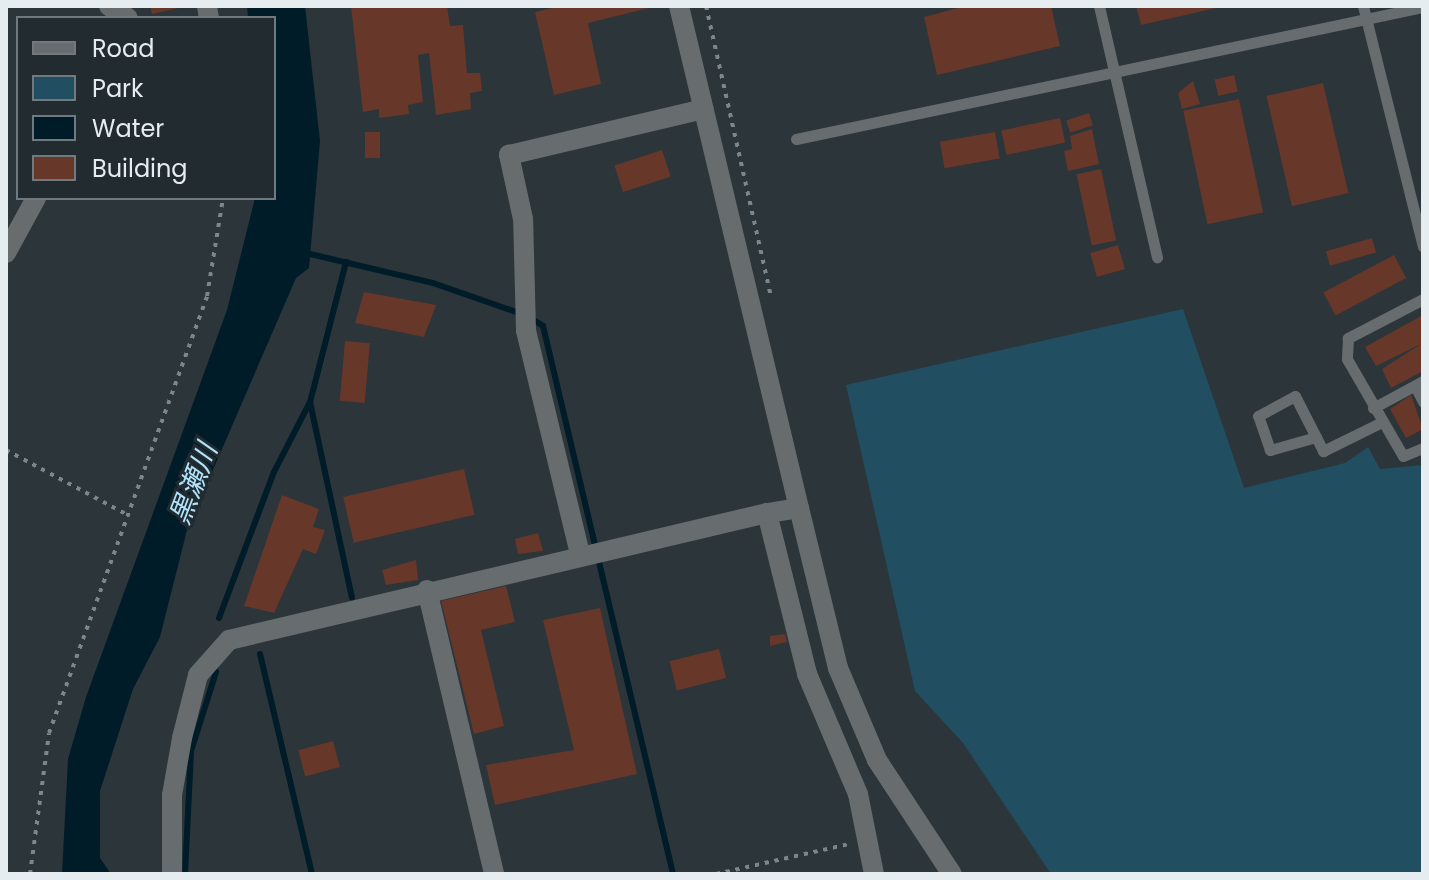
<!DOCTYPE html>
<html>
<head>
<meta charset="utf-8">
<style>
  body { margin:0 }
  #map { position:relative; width:1429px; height:880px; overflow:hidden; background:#2b353a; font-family:Poppins,"Noto Sans JP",sans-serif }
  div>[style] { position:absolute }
  .green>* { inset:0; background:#214e61 }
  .water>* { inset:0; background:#001c28 }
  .stream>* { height:6px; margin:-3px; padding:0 3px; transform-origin:3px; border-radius:3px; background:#001c28 }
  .building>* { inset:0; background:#67372a; transform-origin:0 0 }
  .path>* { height:4px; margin-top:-2px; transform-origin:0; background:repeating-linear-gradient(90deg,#7d868a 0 4px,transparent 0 10px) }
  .service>* { height:11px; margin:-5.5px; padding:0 5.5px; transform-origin:5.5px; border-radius:5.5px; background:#676c6e }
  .minor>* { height:20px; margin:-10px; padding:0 10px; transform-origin:10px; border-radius:10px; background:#676c6e }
  .tertiary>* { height:20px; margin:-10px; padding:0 10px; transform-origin:10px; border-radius:10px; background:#676c6e }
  span { translate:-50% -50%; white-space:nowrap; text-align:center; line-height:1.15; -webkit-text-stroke:6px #212b30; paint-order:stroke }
  .water-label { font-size:28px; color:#b1e4fc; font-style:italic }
  .frame { position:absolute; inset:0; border:8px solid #e6edf0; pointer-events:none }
  .legend { position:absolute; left:16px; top:16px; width:260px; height:184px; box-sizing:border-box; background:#212b30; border:2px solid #70797d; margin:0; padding:10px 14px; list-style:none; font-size:24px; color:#e6edf0 }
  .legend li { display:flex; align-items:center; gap:16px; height:40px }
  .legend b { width:40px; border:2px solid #70797d }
</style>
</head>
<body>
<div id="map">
  <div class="green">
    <div style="clip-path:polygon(1183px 309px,1244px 488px,1345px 463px,1368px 447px,1380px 469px,1423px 465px,1423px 874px,1051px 874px,963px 743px,915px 691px,846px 385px)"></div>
  </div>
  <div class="water">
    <div style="clip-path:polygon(247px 6px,305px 6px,320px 141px,309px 268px,296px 278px,187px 530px,160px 637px,133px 689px,100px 791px,100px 858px,111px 874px,62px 874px,68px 759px,86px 697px,227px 310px,255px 198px,274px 198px,274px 18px,248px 18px)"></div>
  </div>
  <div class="stream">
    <div style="left:306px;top:253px;width:130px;rotate:13.3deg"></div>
    <div style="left:433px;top:283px;width:94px;rotate:19.2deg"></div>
    <div style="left:346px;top:262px;width:145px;rotate:104.4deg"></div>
    <div style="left:310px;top:402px;width:200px;rotate:77.9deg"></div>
    <div style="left:532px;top:319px;width:13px;rotate:32deg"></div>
    <div style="left:543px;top:326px;width:563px;rotate:76.65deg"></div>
    <div style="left:219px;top:618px;width:156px;rotate:-69.4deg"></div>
    <div style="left:274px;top:472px;width:79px;rotate:-62.8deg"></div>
    <div style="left:260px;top:654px;width:226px;rotate:76.7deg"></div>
    <div style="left:185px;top:874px;width:123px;rotate:-87.2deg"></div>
    <div style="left:191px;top:751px;width:83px;rotate:-72.4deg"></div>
  </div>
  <div class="building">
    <div style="clip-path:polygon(150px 6px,183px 6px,183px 7px,152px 14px)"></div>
    <div style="clip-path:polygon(351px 6px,447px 6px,450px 26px,463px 25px,467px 73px,480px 73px,482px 91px,470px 93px,471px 109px,436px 115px,429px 53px,418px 55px,423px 102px,408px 105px,409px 114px,379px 118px,379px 109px,363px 112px)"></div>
    <div style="clip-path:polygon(561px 6px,653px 6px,653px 7px,588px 23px,601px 84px,554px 95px,535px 12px)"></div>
    <div style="clip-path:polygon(965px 6px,1051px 6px,1060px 46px,937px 75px,924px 17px)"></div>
    <div style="clip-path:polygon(1136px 6px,1221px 6px,1221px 7px,1141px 25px)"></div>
    <div style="left:1234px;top:75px;width:17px;height:20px;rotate:77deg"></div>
    <div style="clip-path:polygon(1193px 81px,1200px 104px,1182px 109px,1178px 93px)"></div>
    <div style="left:1323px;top:83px;width:113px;height:58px;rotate:77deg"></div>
    <div style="left:1239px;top:99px;width:116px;height:57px;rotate:78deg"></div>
    <div style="left:1089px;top:113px;width:13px;height:24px;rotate:72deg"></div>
    <div style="left:1060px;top:118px;width:25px;height:60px;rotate:78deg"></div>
    <div style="clip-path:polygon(1092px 129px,1099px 164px,1068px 171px,1064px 151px,1072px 149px,1070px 136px)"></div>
    <div style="left:365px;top:132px;width:15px;height:26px"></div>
    <div style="left:995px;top:132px;width:27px;height:56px;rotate:80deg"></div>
    <div style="left:662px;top:150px;width:28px;height:50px;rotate:72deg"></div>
    <div style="left:1101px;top:169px;width:73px;height:25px;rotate:78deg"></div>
    <div style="left:1372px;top:238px;width:15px;height:48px;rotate:74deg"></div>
    <div style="left:1118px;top:245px;width:25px;height:29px;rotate:74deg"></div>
    <div style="left:1394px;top:255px;width:26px;height:80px;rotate:62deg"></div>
    <div style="clip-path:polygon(364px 292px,436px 305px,424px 337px,355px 323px)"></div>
    <div style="clip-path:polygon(1423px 315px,1423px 371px,1391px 388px,1382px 369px,1421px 344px,1376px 366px,1365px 347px)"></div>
    <div style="left:345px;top:341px;width:25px;height:60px;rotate:5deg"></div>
    <div style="clip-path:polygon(1411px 395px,1423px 429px,1406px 438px,1390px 409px)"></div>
    <div style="left:464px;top:469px;width:47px;height:124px;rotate:77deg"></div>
    <div style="clip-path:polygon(282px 495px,319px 509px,313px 527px,325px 530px,316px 554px,303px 549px,274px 613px,244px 606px)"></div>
    <div style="clip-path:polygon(538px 533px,543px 551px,518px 554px,515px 539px)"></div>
    <div style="clip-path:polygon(416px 560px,418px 580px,386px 585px,382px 570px)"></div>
    <div style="clip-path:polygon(506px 586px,515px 622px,481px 630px,504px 726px,474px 734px,441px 601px)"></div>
    <div style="clip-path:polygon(600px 608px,637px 774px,495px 805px,486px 765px,574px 750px,543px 620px)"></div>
    <div style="clip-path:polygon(785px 634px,787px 642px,770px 646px,770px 636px)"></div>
    <div style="left:719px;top:649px;width:30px;height:51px;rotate:76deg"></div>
    <div style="left:333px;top:741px;width:27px;height:36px;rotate:75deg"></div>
  </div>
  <div class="path">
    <div style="left:706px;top:6px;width:298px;rotate:77.4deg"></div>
    <div style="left:6px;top:450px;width:136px;rotate:28.1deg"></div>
    <div style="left:30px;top:874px;width:142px;rotate:-82.3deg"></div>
    <div style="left:49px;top:733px;width:465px;rotate:-70.1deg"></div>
    <div style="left:207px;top:296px;width:99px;rotate:-80.7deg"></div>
    <div style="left:716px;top:874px;width:136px;rotate:-12.7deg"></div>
  </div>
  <div class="service">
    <div style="left:1099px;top:6px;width:258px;rotate:77deg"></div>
    <div style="left:1363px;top:6px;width:248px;rotate:76deg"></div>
    <div style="left:796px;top:139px;width:641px;rotate:-11.89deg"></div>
    <div style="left:1423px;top:299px;width:85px;rotate:152.5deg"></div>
    <div style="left:1348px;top:338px;width:21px;rotate:93deg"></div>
    <div style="left:1347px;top:359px;width:112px;rotate:60deg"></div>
    <div style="left:1403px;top:456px;width:22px;rotate:-22deg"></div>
    <div style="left:1415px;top:386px;width:18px;rotate:63deg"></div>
    <div style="left:1373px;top:408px;width:57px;rotate:-28.4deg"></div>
    <div style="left:1316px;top:437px;width:48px;rotate:164.2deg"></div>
    <div style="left:1270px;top:450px;width:36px;rotate:-109deg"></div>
    <div style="left:1258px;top:416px;width:42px;rotate:-28.4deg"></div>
    <div style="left:1295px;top:396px;width:46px;rotate:62.9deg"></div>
    <div style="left:1316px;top:437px;width:16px;rotate:63deg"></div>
    <div style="left:1323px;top:451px;width:66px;rotate:-26.2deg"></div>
  </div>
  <div class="minor">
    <div style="left:109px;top:6px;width:22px;rotate:32deg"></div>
    <div style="left:207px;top:6px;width:12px;rotate:81deg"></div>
    <div style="left:679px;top:6px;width:516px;rotate:76.56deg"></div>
    <div style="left:799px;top:508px;width:32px;rotate:171deg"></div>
    <div style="left:767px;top:513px;width:166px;rotate:76deg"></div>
    <div style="left:807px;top:674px;width:130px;rotate:67deg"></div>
    <div style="left:858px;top:794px;width:82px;rotate:78.7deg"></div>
    <div style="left:6px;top:253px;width:63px;rotate:-61.4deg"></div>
    <div style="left:580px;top:554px;width:230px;rotate:-103.6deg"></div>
    <div style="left:526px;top:330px;width:111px;rotate:-91.5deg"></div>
    <div style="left:523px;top:219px;width:66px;rotate:-102.3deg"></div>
    <div style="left:509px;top:155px;width:200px;rotate:-13.3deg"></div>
    <div style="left:427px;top:590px;width:292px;rotate:76.7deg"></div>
    <div style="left:172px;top:874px;width:79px;rotate:-90deg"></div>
    <div style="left:172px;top:795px;width:58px;rotate:-80deg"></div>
    <div style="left:182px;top:738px;width:65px;rotate:-75.7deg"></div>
    <div style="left:198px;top:675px;width:47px;rotate:-48.5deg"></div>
    <div style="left:229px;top:640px;width:553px;rotate:-13.28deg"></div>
  </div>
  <div class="tertiary">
    <div style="left:799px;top:508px;width:165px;rotate:76.3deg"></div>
    <div style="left:838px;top:668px;width:100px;rotate:67deg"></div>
    <div style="left:877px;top:760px;width:136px;rotate:56.7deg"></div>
  </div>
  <div class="water-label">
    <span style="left:194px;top:484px;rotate:-69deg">黒瀬川</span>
  </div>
  <div class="frame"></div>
  <ul class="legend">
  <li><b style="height:10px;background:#676c6e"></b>Road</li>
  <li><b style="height:22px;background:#214e61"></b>Park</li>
  <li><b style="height:22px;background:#001c28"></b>Water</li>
  <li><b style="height:22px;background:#67372a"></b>Building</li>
  </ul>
</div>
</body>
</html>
